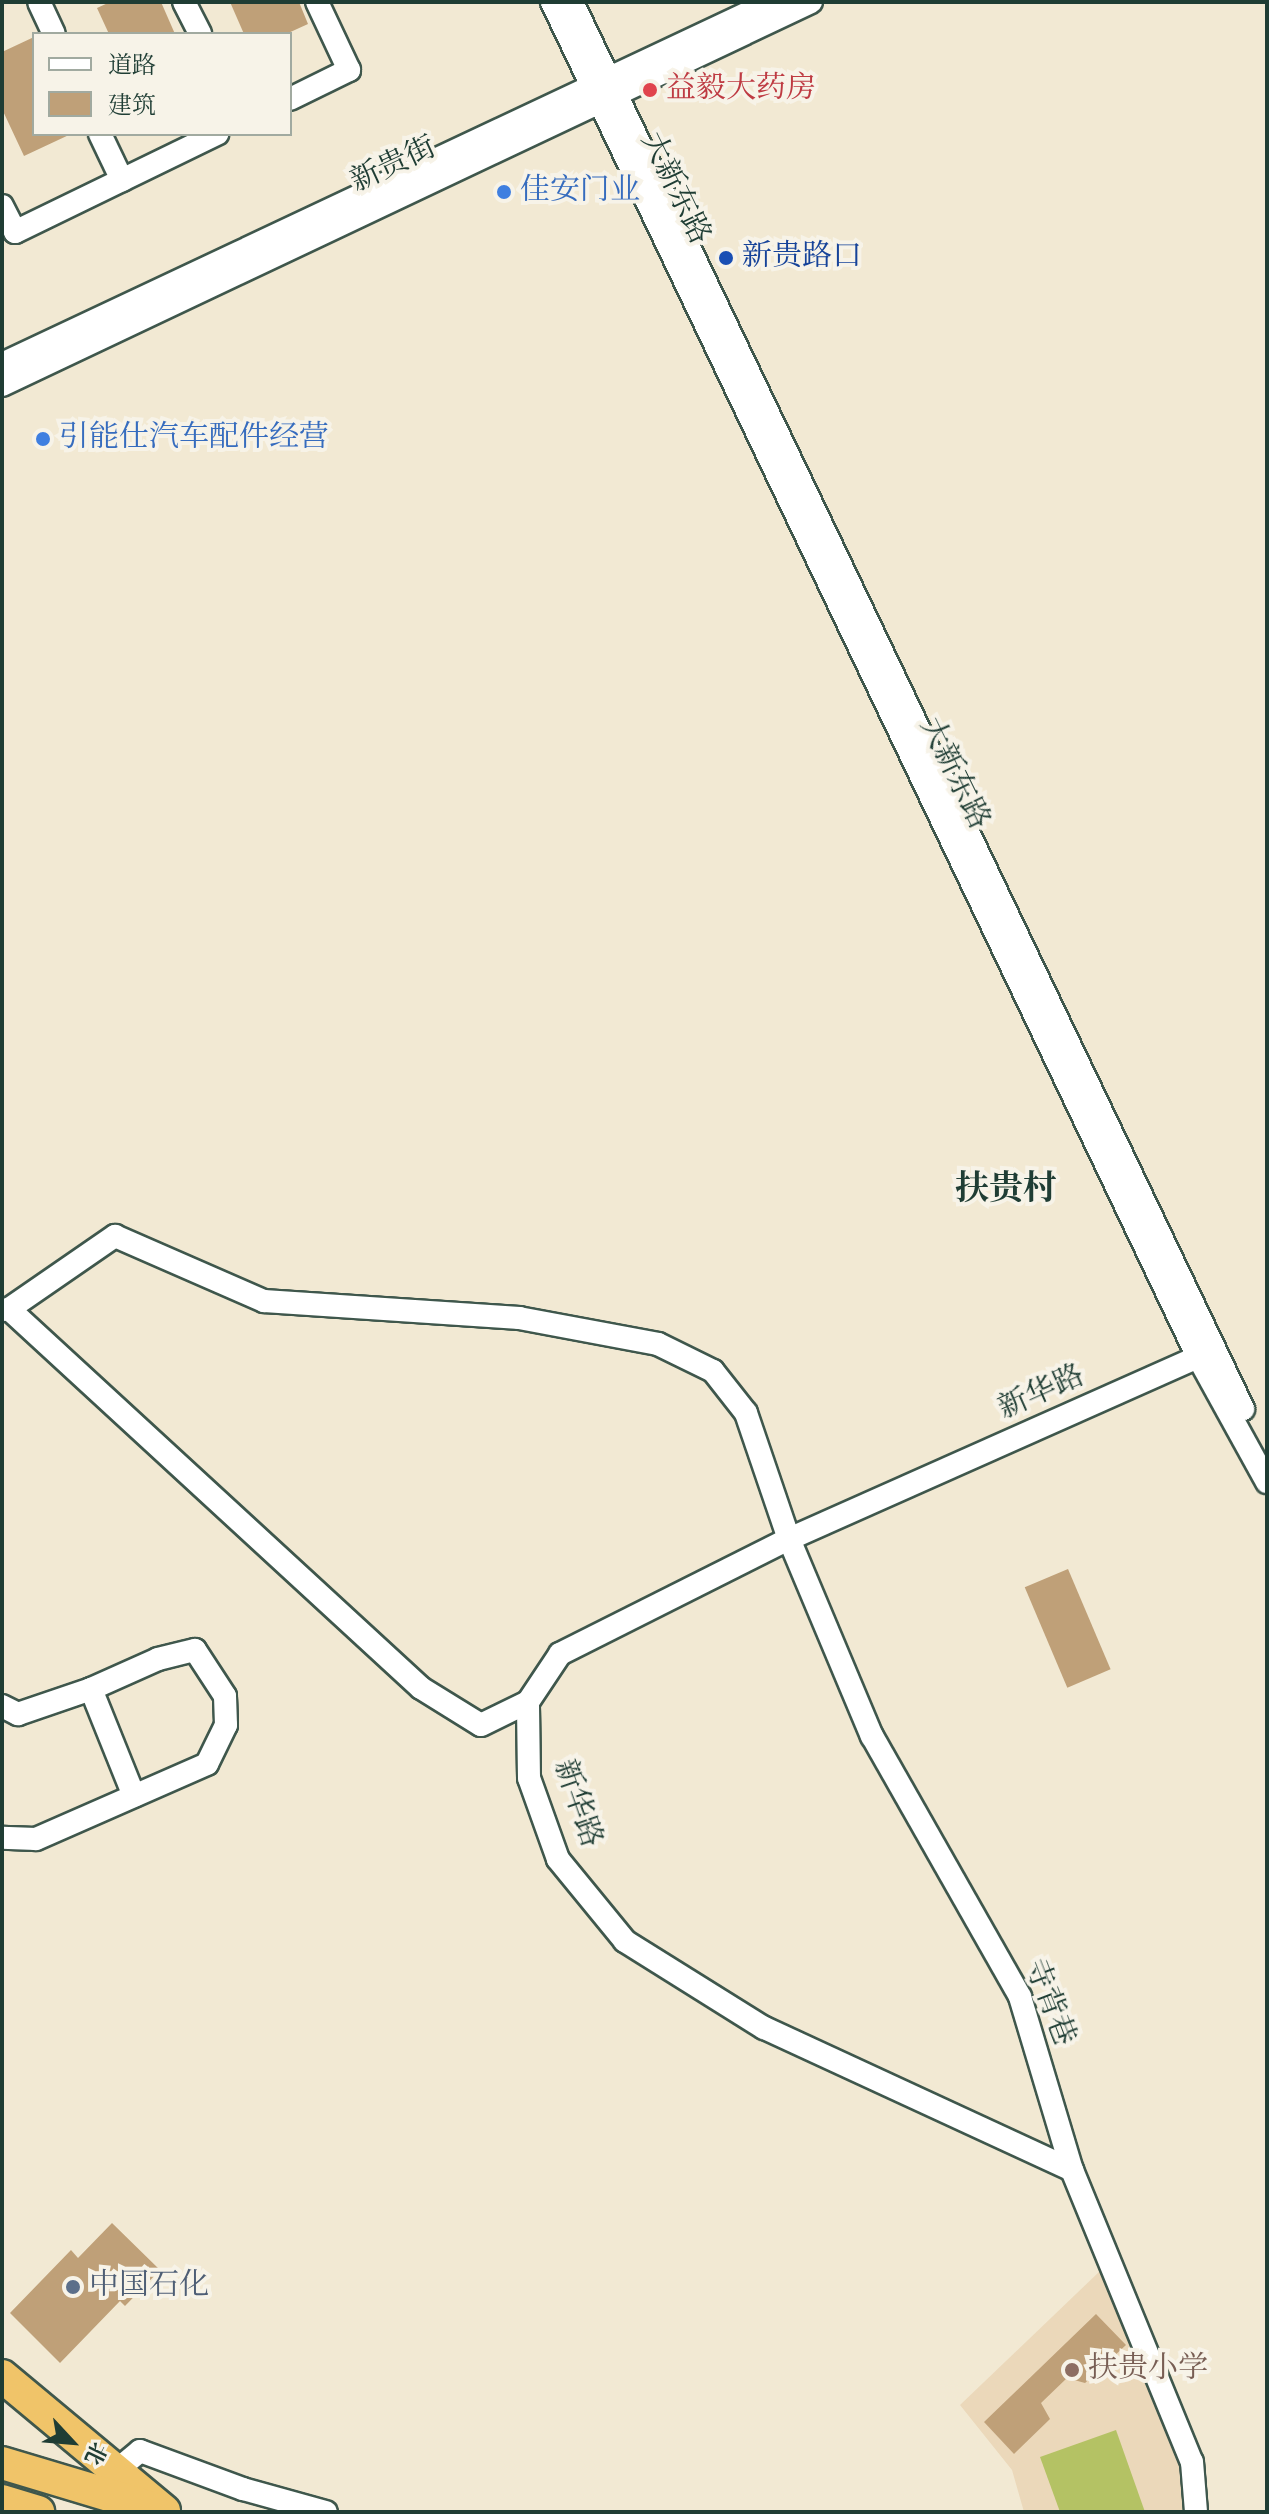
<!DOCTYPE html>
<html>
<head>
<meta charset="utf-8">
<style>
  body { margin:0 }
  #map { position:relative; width:1269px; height:2514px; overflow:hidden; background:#f2e9d3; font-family:"Sorts Mill Goudy","Noto Serif SC",serif }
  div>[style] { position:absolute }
  .built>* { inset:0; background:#ebd8ba }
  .green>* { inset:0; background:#b4c264 }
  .building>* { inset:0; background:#bfa078; transform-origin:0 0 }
  .roads { filter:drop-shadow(2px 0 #3f574c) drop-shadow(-2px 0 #3f574c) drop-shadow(0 2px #3f574c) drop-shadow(0 -2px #3f574c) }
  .minor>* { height:22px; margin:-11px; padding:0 11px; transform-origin:11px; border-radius:11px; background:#fff }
  .highway>* { height:32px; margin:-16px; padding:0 16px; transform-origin:16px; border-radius:16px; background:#f0c469 }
  .dots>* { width:22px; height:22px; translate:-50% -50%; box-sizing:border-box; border:4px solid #f7f3e8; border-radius:50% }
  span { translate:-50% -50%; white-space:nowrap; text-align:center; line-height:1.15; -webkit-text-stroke:8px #f7f3e8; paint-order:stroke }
  .health-label { font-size:30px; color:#be3a42 }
  .left { translate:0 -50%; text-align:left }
  .street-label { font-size:30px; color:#1f3d34 }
  .shop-label { font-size:30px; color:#366cbe }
  .transit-label { font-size:30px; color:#164399 }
  .service-label { font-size:30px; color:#4e5e75 }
  .education-label { font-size:30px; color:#785e54 }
  .quarter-label { font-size:34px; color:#1f3d34; font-weight:700 }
  .frame { position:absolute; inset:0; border:4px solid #1f3d34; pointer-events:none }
  .legend { position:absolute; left:32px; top:32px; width:260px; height:104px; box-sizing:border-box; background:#f7f3e8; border:2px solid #a1aaa0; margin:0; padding:10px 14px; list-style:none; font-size:24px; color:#1f3d34 }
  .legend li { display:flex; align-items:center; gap:16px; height:40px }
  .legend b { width:40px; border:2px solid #a1aaa0 }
  .north { position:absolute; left:32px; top:2402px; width:80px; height:80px; -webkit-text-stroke:6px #f7f3e8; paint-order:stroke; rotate:116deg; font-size:22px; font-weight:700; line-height:32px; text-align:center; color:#1f3d34 }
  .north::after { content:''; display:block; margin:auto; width:28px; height:36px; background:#1f3d34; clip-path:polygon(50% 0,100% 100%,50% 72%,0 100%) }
</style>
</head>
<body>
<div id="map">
  <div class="built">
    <div style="clip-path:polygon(1100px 2271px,1136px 2334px,1179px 2464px,1184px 2512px,1024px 2512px,1012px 2470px,960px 2405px)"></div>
  </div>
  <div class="green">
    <div style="clip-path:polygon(1116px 2430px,1145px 2512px,1060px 2512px,1040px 2457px)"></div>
  </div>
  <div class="building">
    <div style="clip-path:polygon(110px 2px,161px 2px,175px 34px,109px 34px,97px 8px)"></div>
    <div style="clip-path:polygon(230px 2px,299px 2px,308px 24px,286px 34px,244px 34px)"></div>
    <div style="clip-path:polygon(34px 37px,34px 134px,71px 134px,24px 156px,2px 109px,2px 52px)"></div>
    <div style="left:1068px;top:1569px;width:109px;height:47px;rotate:67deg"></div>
    <div style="clip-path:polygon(112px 2223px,160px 2270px,125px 2306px,120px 2301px,60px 2363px,10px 2313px,71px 2250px,78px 2258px)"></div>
    <div style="clip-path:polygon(1096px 2314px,1126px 2345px,1085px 2383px,1067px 2378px,1041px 2403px,1050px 2419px,1014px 2454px,984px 2422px)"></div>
  </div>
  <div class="roads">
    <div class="minor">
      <div style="left:39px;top:2px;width:35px;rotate:65deg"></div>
      <div style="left:184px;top:2px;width:36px;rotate:63deg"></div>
      <div style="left:552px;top:2px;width:1501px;rotate:64.51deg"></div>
      <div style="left:1198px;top:1357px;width:143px;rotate:61.1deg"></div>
      <div style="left:572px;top:2px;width:1559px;rotate:64.5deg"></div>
      <div style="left:290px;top:99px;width:66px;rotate:-26.2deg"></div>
      <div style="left:349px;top:70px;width:75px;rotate:-115.2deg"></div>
      <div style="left:100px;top:134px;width:51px;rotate:64.4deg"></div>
      <div style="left:2px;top:206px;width:29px;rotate:63deg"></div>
      <div style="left:15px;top:232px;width:225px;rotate:-25.9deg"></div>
      <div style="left:2px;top:364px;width:850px;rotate:-25.21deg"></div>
      <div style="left:2px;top:385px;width:895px;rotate:-25.33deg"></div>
      <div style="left:9px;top:1309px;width:560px;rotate:42.61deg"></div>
      <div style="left:421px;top:1688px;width:70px;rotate:31.7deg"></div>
      <div style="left:481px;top:1725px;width:52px;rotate:-26.1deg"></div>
      <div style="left:2px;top:1310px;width:7px;rotate:-8deg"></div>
      <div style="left:9px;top:1309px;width:129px;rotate:-34.6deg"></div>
      <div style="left:115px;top:1236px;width:163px;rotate:23.6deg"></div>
      <div style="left:264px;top:1301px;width:256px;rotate:3.8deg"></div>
      <div style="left:519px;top:1318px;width:141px;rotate:10.6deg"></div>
      <div style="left:658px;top:1344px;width:61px;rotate:26.1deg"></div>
      <div style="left:713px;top:1371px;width:53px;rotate:51.8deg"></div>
      <div style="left:746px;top:1413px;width:133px;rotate:71.2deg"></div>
      <div style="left:789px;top:1539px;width:214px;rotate:67.2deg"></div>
      <div style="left:872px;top:1736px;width:300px;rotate:60.4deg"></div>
      <div style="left:1020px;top:1997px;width:181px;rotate:73.3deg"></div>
      <div style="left:1072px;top:2170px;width:316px;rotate:67.7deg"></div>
      <div style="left:1192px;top:2462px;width:50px;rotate:85.4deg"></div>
      <div style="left:91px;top:1689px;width:115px;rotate:68.1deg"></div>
      <div style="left:2px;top:1706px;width:18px;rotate:27deg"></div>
      <div style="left:18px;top:1714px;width:77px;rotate:-18.9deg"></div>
      <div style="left:91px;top:1689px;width:73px;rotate:-24.1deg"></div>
      <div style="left:158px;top:1659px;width:38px;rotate:-14deg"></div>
      <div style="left:195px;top:1650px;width:55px;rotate:56.9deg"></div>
      <div style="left:225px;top:1696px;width:29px;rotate:88deg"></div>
      <div style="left:226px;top:1725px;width:43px;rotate:116deg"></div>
      <div style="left:207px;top:1764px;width:187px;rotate:156.3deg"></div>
      <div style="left:36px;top:1839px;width:34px;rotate:-178deg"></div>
      <div style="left:1072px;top:2170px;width:339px;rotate:-155.2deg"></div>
      <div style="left:764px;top:2028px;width:164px;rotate:-148deg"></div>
      <div style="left:625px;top:1941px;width:106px;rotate:-129.3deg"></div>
      <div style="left:558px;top:1859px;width:86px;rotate:-109.7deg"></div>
      <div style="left:529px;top:1778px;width:76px;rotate:-90.8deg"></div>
      <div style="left:528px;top:1702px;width:58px;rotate:-56.3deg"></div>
      <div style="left:560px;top:1654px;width:256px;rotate:-26.7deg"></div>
      <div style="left:789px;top:1539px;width:460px;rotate:-24deg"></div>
      <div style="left:116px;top:2471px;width:31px;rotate:-40deg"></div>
      <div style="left:140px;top:2451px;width:110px;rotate:20.3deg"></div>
      <div style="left:243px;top:2489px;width:86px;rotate:15.5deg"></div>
    </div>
    <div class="highway">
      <div style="left:2px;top:2376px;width:211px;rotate:39.8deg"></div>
      <div style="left:2px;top:2463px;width:157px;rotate:16.7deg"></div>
      <div style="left:2px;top:2501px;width:38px;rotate:17deg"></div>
    </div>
  </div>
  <div class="dots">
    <div style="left:650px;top:90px;background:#e0444e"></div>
    <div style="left:504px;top:192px;background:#3f7fe0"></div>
    <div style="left:726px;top:258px;background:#1a4fb4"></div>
    <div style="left:43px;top:439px;background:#3f7fe0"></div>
    <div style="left:73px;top:2287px;background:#5c6f8a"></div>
    <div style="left:1072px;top:2370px;background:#8d6e63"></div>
  </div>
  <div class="health-label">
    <span class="left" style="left:666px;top:90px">益毅大药房</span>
  </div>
  <div class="street-label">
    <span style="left:394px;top:166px;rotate:-25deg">新贵街</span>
    <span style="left:674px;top:189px;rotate:64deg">大新东路</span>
    <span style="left:953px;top:774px;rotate:64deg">大新东路</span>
    <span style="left:1042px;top:1394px;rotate:-24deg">新华路</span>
    <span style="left:576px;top:1804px;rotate:71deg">新华路</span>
    <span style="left:1048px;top:2003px;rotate:69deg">寺背巷</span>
  </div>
  <div class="shop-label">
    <span class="left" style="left:520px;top:192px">佳安门业</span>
    <span class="left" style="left:59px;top:439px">引能仕汽车配件经营</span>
  </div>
  <div class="transit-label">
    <span class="left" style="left:742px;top:258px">新贵路口</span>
  </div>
  <div class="service-label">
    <span class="left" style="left:89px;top:2287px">中国石化</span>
  </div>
  <div class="education-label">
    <span class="left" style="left:1088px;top:2370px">扶贵小学</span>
  </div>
  <div class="quarter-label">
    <span style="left:1006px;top:1191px">扶贵村</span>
  </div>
  <div class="frame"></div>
  <ul class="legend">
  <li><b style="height:10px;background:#fff"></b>道路</li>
  <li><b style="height:22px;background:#bfa078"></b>建筑</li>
  </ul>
  <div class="north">北</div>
</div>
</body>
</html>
